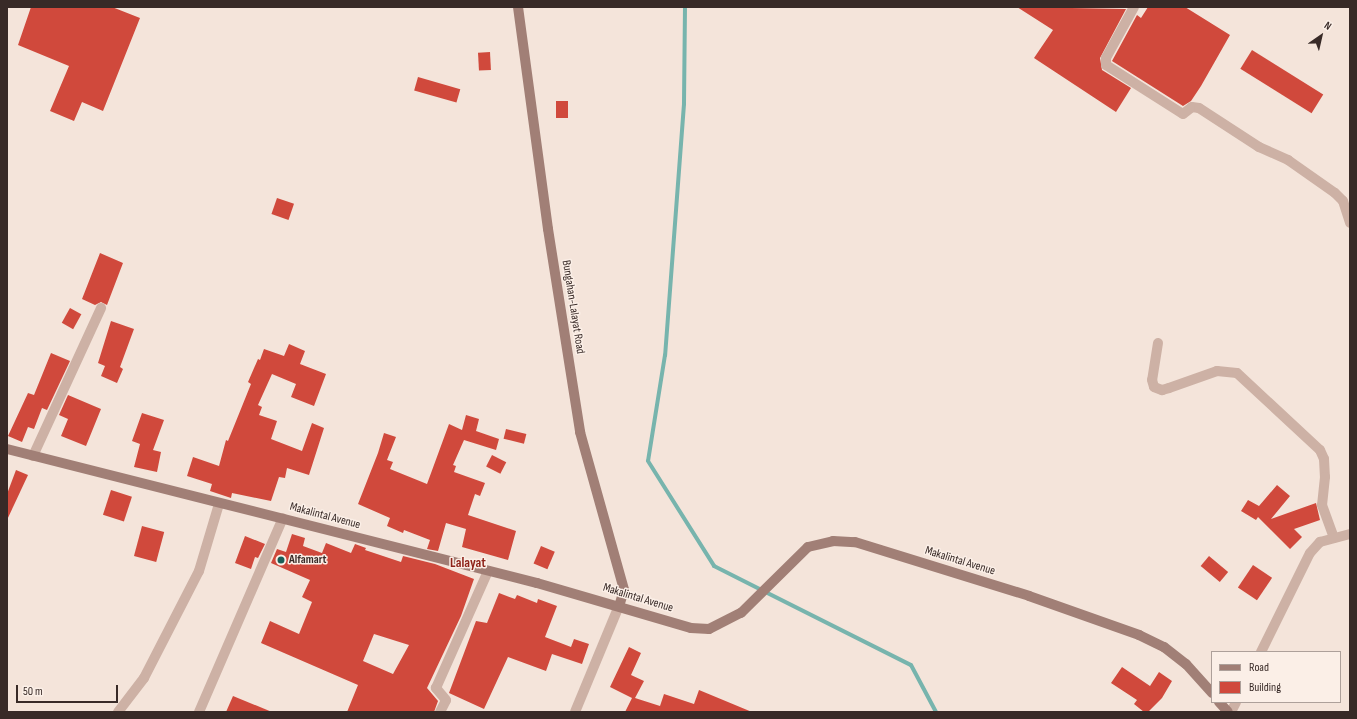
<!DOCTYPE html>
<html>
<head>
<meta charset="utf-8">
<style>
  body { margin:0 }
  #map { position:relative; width:1357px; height:719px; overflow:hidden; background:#f4e4da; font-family:"Sofia Sans Condensed",sans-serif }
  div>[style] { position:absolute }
  .stream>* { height:4px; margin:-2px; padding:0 2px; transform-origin:2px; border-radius:2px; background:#77b4ad }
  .building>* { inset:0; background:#d0493c; transform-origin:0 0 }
  .street>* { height:10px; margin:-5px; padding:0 5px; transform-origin:5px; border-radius:5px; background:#cdb1a5 }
  .secondary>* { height:10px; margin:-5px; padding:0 5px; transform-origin:5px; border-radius:5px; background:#a17f76 }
  .dots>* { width:11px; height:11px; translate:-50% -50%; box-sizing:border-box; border:2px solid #fbefe7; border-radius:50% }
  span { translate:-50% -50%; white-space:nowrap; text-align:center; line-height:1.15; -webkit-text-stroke:3px #fbefe7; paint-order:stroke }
  .street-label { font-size:12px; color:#382a27 }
  .poi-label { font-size:12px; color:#382a27; font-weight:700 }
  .left { translate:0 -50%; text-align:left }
  .quarter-label { font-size:14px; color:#8e2319; font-weight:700 }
  .frame { position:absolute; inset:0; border:8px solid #382a27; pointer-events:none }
  .legend { position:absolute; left:1211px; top:651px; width:130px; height:52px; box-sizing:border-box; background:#fbefe7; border:1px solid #ada09a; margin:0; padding:5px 7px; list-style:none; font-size:12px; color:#382a27 }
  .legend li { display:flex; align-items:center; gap:8px; height:20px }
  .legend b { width:20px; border:1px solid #ada09a }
  .north { position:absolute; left:1301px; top:16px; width:40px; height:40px; -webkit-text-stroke:3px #fbefe7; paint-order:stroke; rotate:34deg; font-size:11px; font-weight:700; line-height:16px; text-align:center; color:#382a27 }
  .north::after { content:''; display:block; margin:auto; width:14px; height:18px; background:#382a27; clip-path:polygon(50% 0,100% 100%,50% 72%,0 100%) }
  .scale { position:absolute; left:16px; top:685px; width:102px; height:18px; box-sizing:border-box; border:2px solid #382a27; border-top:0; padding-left:5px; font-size:12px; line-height:14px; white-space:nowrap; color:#382a27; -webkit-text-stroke:3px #fbefe7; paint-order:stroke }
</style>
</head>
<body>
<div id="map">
  <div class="stream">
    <div style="left:685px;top:7px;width:97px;rotate:90.6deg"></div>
    <div style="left:684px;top:104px;width:252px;rotate:94.3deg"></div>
    <div style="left:665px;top:355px;width:107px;rotate:99.1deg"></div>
    <div style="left:648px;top:461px;width:124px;rotate:57.8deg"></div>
    <div style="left:714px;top:566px;width:220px;rotate:26.7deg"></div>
    <div style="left:911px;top:665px;width:53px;rotate:62deg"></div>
  </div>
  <div class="building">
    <div style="clip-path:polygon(31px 7px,112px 7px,140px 18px,103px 111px,82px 102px,74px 121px,50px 111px,69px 66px,18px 45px)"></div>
    <div style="clip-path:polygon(1017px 7px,1126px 9px,1100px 58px,1102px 70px,1131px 88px,1116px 112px,1034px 58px,1053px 30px)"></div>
    <div style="clip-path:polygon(1148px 7px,1185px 7px,1230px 35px,1201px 86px,1191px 101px,1183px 106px,1112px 61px,1137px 15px,1141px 18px)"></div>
    <div style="left:1252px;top:50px;width:84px;height:22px;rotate:32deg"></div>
    <div style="left:490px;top:52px;width:18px;height:12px;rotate:87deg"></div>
    <div style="left:418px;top:77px;width:44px;height:14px;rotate:16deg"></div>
    <div style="left:556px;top:101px;width:12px;height:17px"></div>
    <div style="left:277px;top:198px;width:18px;height:17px;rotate:19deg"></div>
    <div style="clip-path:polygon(100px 253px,123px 263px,107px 305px,101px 302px,95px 305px,82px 299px)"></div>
    <div style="left:70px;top:308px;width:13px;height:17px;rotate:29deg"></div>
    <div style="clip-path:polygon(111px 321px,134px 329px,120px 367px,123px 369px,117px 383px,101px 376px,105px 366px,98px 363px)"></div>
    <div style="clip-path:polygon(289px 344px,305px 351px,300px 364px,326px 374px,314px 406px,291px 397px,296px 384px,272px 374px,258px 405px,262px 407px,259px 415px,277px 421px,271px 439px,302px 451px,312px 423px,324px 428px,309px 475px,287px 468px,285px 478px,279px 477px,271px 501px,232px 493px,231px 498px,210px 491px,212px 484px,187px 476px,193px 457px,219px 466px,226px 440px,228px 441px,251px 384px,248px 382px,258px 359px,260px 360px,264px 349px,284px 356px)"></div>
    <div style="clip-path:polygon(51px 353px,70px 361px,47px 410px,42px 408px,34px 429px,28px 427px,22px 442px,8px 436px,28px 393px,34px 395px)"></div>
    <div style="clip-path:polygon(68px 395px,101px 409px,86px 446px,61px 436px,68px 419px,59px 415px)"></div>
    <div style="clip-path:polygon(142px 413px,164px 420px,153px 450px,161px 452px,157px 472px,134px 467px,140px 444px,132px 441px)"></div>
    <div style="clip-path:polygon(466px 415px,479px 419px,476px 431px,499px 439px,496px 450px,464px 440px,453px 465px,456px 466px,454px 472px,485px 483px,480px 496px,475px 494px,468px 515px,516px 531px,508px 560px,462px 547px,466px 529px,446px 523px,438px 551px,427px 549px,430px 540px,404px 530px,403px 533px,387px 526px,390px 518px,358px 504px,378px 453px,384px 433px,396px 437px,387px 460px,393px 462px,390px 469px,427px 484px,449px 424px,462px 430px)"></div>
    <div style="left:506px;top:429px;width:21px;height:10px;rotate:14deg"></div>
    <div style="left:492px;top:455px;width:16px;height:13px;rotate:27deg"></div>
    <div style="clip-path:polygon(16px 470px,28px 475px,7px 520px,7px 494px)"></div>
    <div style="clip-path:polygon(1277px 485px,1290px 496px,1271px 519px,1316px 503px,1320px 520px,1294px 529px,1302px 537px,1290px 549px,1258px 517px,1256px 520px,1241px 511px,1248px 500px,1259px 506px)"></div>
    <div style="left:111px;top:490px;width:22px;height:26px;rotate:18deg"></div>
    <div style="left:142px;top:526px;width:23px;height:31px;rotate:15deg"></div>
    <div style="clip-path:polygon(evenodd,292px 534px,305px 538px,303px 546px,322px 553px,326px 543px,351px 553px,355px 544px,366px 548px,365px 550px,401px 562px,403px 556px,435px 564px,474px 579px,461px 616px,427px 688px,438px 701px,434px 712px,347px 712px,358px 685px,261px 643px,270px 621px,299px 634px,312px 602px,302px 597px,310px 580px,271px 563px,277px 549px,286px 552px,292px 534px,374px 634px,409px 645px,393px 674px,363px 661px,374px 634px)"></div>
    <div style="clip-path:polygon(245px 536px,265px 544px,258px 558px,255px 557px,251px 569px,235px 563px)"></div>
    <div style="left:541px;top:546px;width:15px;height:19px;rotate:23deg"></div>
    <div style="left:1209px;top:556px;width:25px;height:13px;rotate:40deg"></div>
    <div style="left:1253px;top:565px;width:23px;height:27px;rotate:34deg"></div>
    <div style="clip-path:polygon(499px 593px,515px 599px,517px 595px,537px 603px,538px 599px,557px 606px,545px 637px,571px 647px,574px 639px,589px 644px,582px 664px,552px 654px,546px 671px,508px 657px,484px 709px,449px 693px,476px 621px,487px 623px)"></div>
    <div style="clip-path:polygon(629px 647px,641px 653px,631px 675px,644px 681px,635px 698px,660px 706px,664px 694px,694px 704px,699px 690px,752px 712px,625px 712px,632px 698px,610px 687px)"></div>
    <div style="clip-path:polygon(1122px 667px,1150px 686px,1159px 672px,1172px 681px,1162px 698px,1148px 712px,1144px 712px,1134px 704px,1137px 700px,1111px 683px)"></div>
    <div style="clip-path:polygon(233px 696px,272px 712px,226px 712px)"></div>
  </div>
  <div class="street">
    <div style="left:1134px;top:7px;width:58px;rotate:118.8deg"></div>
    <div style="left:1106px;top:58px;width:7px;rotate:90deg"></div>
    <div style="left:1106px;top:65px;width:91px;rotate:32.5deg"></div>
    <div style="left:1183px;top:114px;width:11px;rotate:-38deg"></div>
    <div style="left:1192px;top:107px;width:7px;rotate:8deg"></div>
    <div style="left:1199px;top:108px;width:72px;rotate:33deg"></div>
    <div style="left:1259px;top:147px;width:32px;rotate:24deg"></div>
    <div style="left:1288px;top:160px;width:57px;rotate:35.1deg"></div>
    <div style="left:1335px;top:193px;width:11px;rotate:45deg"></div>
    <div style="left:1343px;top:201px;width:23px;rotate:72deg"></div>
    <div style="left:1158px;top:343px;width:37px;rotate:99deg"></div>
    <div style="left:1152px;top:380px;width:7px;rotate:74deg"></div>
    <div style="left:1154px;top:387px;width:9px;rotate:21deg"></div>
    <div style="left:1162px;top:390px;width:7px;rotate:-16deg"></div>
    <div style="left:1169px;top:388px;width:51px;rotate:-19.5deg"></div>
    <div style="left:1217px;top:371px;width:20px;rotate:6deg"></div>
    <div style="left:1237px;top:373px;width:113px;rotate:42.9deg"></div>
    <div style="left:1320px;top:450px;width:10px;rotate:66deg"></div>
    <div style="left:1324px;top:459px;width:18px;rotate:87deg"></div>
    <div style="left:1325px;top:477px;width:28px;rotate:96deg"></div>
    <div style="left:1322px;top:505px;width:35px;rotate:70deg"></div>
    <div style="left:33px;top:456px;width:163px;rotate:-65.3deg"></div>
    <div style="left:1261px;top:652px;width:110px;rotate:-63.7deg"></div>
    <div style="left:1310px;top:553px;width:15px;rotate:-48deg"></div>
    <div style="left:1320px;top:542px;width:31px;rotate:-15deg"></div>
    <div style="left:118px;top:712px;width:43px;rotate:-52.6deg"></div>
    <div style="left:144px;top:678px;width:120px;rotate:-62.8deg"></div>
    <div style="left:199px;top:571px;width:70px;rotate:-73.4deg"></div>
    <div style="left:199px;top:712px;width:211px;rotate:-66.6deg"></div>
    <div style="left:440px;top:712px;width:13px;rotate:-63deg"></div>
    <div style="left:446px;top:700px;width:16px;rotate:-130deg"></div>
    <div style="left:436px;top:688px;width:128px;rotate:-66deg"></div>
    <div style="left:575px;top:712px;width:115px;rotate:-67.5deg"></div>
    <div style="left:1231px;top:712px;width:11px;rotate:-63deg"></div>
  </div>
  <div class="secondary">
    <div style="left:518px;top:7px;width:224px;rotate:82.3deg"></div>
    <div style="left:548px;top:229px;width:206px;rotate:81deg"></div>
    <div style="left:580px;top:432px;width:164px;rotate:74.4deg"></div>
    <div style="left:624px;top:590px;width:17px;rotate:107deg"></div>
    <div style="left:7px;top:449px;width:547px;rotate:14.19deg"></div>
    <div style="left:537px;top:583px;width:160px;rotate:16.3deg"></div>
    <div style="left:691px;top:628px;width:18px;rotate:3deg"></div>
    <div style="left:709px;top:629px;width:36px;rotate:-27deg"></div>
    <div style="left:741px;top:613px;width:94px;rotate:-44.6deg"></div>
    <div style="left:808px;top:547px;width:26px;rotate:-13deg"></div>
    <div style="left:833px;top:541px;width:22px;rotate:3deg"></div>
    <div style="left:855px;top:542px;width:182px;rotate:17.2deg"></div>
    <div style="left:1029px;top:596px;width:117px;rotate:19.5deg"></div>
    <div style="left:1139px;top:635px;width:28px;rotate:26deg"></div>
    <div style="left:1164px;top:647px;width:28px;rotate:38deg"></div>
    <div style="left:1186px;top:664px;width:39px;rotate:48deg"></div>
    <div style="left:1219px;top:702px;width:13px;rotate:48deg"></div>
  </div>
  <div class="dots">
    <div style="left:281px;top:560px;background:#195e57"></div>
  </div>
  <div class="street-label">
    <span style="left:573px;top:307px;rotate:81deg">Bungahan-Lalayat Road</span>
    <span style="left:325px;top:516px;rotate:15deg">Makalintal Avenue</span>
    <span style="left:960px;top:561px;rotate:17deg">Makalintal Avenue</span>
    <span style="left:638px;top:598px;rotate:17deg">Makalintal Avenue</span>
  </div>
  <div class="poi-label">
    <span class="left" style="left:289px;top:560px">Alfamart</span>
  </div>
  <div class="quarter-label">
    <span style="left:468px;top:563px">Lalayat</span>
  </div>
  <div class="frame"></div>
  <ul class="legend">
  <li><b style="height:5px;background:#a17f76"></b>Road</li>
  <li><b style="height:11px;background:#d0493c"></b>Building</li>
  </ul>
  <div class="north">N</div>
  <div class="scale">50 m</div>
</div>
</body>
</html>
